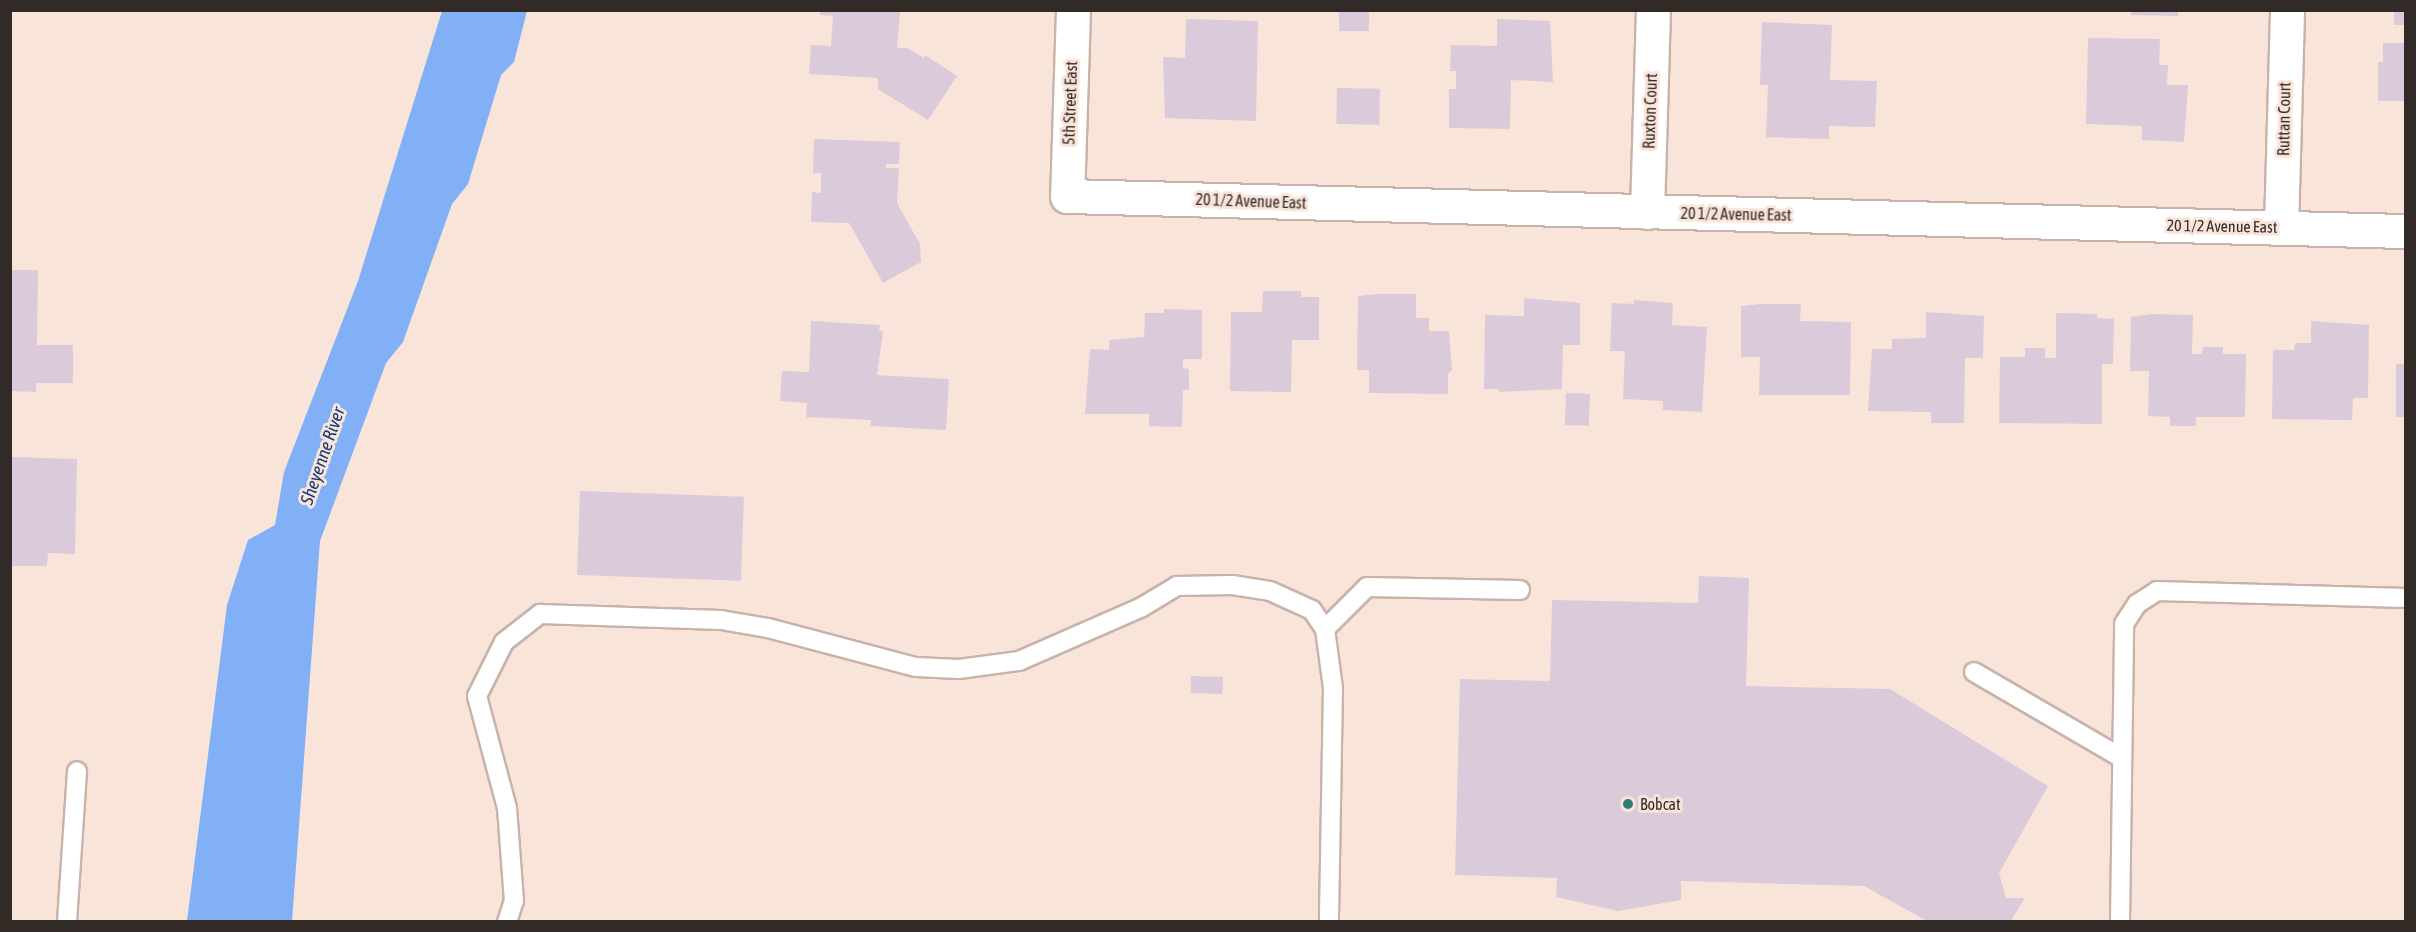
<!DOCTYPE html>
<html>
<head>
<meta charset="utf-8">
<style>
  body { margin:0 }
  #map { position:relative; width:2416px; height:932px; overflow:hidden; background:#f9e4da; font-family:"Asap Condensed",sans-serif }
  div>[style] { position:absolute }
  .water>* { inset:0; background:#82b0f6 }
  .building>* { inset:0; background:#dbcbda; transform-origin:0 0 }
  .roads { filter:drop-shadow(2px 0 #c7b3a9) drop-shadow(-2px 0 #c7b3a9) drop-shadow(0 2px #c7b3a9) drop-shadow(0 -2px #c7b3a9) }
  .lane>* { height:18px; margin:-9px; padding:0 9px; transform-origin:9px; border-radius:9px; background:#fff }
  .street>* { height:33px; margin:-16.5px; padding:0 16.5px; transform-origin:16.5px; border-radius:16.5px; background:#fff }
  .dots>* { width:16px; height:16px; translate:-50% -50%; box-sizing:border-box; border:3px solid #f9e4da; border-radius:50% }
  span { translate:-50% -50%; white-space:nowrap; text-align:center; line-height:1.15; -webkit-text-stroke:6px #f9e4da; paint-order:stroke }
  .street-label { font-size:16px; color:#322a26 }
  .poi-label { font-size:16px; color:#322a26 }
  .left { translate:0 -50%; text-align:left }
  .water-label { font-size:18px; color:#103a77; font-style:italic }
  .frame { position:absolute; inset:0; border:12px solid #322a26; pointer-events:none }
</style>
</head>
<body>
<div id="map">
  <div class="water">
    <div style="clip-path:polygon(442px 11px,527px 11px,514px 62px,501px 75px,468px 184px,452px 204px,403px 342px,386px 363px,320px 541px,292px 921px,187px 921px,227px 605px,248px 540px,275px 525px,284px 472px,358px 281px)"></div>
  </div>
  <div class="building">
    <div style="clip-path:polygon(821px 10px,900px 10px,897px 48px,907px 48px,924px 58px,925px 55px,957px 76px,928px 120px,878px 89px,878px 78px,809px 74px,811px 45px,831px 46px,833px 16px,820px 15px)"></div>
    <div style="left:1339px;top:10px;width:30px;height:21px"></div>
    <div style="clip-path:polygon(2131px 10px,2178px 10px,2178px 16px,2131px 15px)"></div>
    <div style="left:2394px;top:10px;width:12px;height:15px"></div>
    <div style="clip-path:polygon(1186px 19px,1258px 21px,1256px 121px,1165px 118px,1163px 57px,1185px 58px)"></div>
    <div style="clip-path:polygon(1497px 19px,1550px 21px,1553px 82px,1511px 80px,1510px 129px,1449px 128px,1449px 89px,1456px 89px,1456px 71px,1450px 71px,1451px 45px,1497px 46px)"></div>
    <div style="clip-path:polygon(1762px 22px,1832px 25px,1830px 80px,1877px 81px,1875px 127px,1829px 126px,1829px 139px,1766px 137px,1768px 85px,1760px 85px)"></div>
    <div style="clip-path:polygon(2088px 38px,2160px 39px,2159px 65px,2168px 65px,2167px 85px,2188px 85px,2184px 142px,2142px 140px,2142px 126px,2086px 124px)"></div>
    <div style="clip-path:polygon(2383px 43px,2406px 43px,2406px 101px,2378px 101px,2378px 62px,2383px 62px)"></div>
    <div style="left:1337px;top:88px;width:43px;height:36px;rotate:1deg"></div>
    <div style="clip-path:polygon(814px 139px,900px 142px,899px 164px,886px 164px,886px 168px,899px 168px,897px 203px,920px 244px,921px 262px,883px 283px,849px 223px,811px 222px,812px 192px,821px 193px,821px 173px,813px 173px)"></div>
    <div style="clip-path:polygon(10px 270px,38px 270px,37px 345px,73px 345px,73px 383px,36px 383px,36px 392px,10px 391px)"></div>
    <div style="clip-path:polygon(1263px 291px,1301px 291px,1301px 297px,1319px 297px,1319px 340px,1292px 340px,1291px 392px,1230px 391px,1231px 312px,1262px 312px)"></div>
    <div style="clip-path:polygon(1376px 294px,1416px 294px,1416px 318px,1429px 318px,1429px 331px,1449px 331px,1452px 370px,1448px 374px,1448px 394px,1369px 393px,1369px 370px,1357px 370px,1358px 296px)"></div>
    <div style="clip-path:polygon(1524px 298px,1580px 303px,1580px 345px,1563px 345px,1562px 389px,1499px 392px,1499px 389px,1484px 389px,1485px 315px,1524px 316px)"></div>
    <div style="clip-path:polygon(1634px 300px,1673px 303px,1672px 325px,1707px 327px,1702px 412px,1663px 410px,1663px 401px,1623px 399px,1625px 351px,1610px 351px,1612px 303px,1634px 304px)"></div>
    <div style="clip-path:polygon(1760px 304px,1801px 304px,1800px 321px,1851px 322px,1850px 395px,1759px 395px,1760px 357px,1741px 357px,1741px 306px)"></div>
    <div style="clip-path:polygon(1164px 309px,1202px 310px,1202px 359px,1183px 359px,1183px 368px,1189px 369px,1189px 390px,1183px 390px,1182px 427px,1149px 426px,1149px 414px,1085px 414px,1090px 349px,1109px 350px,1109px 340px,1144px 337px,1145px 313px,1164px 313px)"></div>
    <div style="clip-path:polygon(1926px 312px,1984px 316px,1983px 358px,1965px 358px,1964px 423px,1931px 423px,1931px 412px,1868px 411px,1872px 349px,1892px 349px,1892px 339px,1926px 338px)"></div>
    <div style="clip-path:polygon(2056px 313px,2097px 314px,2097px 318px,2114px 319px,2113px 364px,2102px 364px,2102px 424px,1999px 423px,2000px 357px,2025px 357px,2025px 348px,2045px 348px,2045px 358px,2056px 358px)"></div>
    <div style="clip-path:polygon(2151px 314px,2193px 315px,2192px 354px,2202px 354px,2203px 347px,2223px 347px,2223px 354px,2246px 354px,2245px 417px,2196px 417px,2196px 426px,2170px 426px,2170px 417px,2148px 416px,2149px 371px,2130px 371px,2131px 317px)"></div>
    <div style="clip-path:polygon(811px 321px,880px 325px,879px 331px,883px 331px,877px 375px,949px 379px,946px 430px,871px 426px,871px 420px,806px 417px,807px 403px,780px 401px,782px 371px,809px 372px)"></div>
    <div style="clip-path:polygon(2311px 321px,2369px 325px,2368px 398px,2353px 398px,2352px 420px,2272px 419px,2273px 350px,2294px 350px,2295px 343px,2311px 343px)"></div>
    <div style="left:2396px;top:364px;width:10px;height:53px"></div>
    <div style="left:1566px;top:393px;width:24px;height:32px;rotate:2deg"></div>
    <div style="clip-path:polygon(10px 457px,77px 459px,75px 554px,48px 553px,47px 566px,10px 566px)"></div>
    <div style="left:580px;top:491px;width:164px;height:84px;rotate:2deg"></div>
    <div style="clip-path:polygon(1699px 576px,1749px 578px,1746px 686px,1890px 689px,2048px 786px,1999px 873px,2006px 898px,2025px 898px,2010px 922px,1929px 922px,1864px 886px,1681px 881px,1681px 900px,1618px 911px,1556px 897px,1557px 878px,1455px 875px,1460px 679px,1550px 681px,1552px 600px,1698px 603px)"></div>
    <div style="left:1191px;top:676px;width:32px;height:17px;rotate:2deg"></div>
  </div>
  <div class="roads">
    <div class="lane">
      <div style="left:1325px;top:629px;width:59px;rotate:-45deg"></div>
      <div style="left:1367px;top:587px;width:153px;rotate:1.1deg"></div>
      <div style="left:1974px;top:672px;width:169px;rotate:30.2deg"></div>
      <div style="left:67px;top:922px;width:151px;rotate:-86.2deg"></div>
      <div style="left:507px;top:922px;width:22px;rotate:-72deg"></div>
      <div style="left:514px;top:901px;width:93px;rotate:-94.3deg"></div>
      <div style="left:507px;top:808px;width:116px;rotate:-105deg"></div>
      <div style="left:477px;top:696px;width:60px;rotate:-63.4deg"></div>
      <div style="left:504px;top:642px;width:46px;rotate:-37.9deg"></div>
      <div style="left:540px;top:614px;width:181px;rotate:1.9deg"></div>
      <div style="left:721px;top:620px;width:48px;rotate:9.7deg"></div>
      <div style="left:768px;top:628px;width:153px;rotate:14.8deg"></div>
      <div style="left:916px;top:667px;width:43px;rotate:2.7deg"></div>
      <div style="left:959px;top:669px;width:61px;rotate:-7.6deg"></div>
      <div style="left:1019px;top:661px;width:134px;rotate:-23.7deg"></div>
      <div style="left:1142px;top:607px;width:41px;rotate:-31deg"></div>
      <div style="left:1177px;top:586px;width:55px;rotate:-1deg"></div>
      <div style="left:1232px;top:585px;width:38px;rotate:9deg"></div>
      <div style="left:1270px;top:591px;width:46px;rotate:24.3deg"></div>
      <div style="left:1312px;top:610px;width:23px;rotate:56deg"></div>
      <div style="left:1325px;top:629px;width:60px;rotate:82.3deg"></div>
      <div style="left:1333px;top:688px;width:234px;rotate:91deg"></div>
      <div style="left:2120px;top:922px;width:298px;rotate:-89.2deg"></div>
      <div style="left:2124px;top:624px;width:24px;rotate:-57deg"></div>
      <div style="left:2137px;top:604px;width:24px;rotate:-33deg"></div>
      <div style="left:2157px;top:591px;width:249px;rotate:1.6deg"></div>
    </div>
    <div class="street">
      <div style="left:1073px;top:10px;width:186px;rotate:91.8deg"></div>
      <div style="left:1067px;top:196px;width:1339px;rotate:1.5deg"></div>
      <div style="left:1647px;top:212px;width:202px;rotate:-88.3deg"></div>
      <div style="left:2281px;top:227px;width:217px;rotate:-88.4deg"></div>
    </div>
  </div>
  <div class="dots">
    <div style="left:1628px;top:804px;background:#337c77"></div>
  </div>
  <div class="street-label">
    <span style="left:1070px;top:103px;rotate:-88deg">5th Street East</span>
    <span style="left:1650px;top:111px;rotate:-88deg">Ruxton Court</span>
    <span style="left:2284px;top:119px;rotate:-89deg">Ruttan Court</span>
    <span style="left:1251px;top:201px;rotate:2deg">20 1/2 Avenue East</span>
    <span style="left:1736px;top:214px;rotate:1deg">20 1/2 Avenue East</span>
    <span style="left:2222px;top:226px;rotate:1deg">20 1/2 Avenue East</span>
  </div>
  <div class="poi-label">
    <span class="left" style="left:1640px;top:804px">Bobcat</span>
  </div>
  <div class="water-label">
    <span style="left:323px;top:456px;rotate:-71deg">Sheyenne River</span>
  </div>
  <div class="frame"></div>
</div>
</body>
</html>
